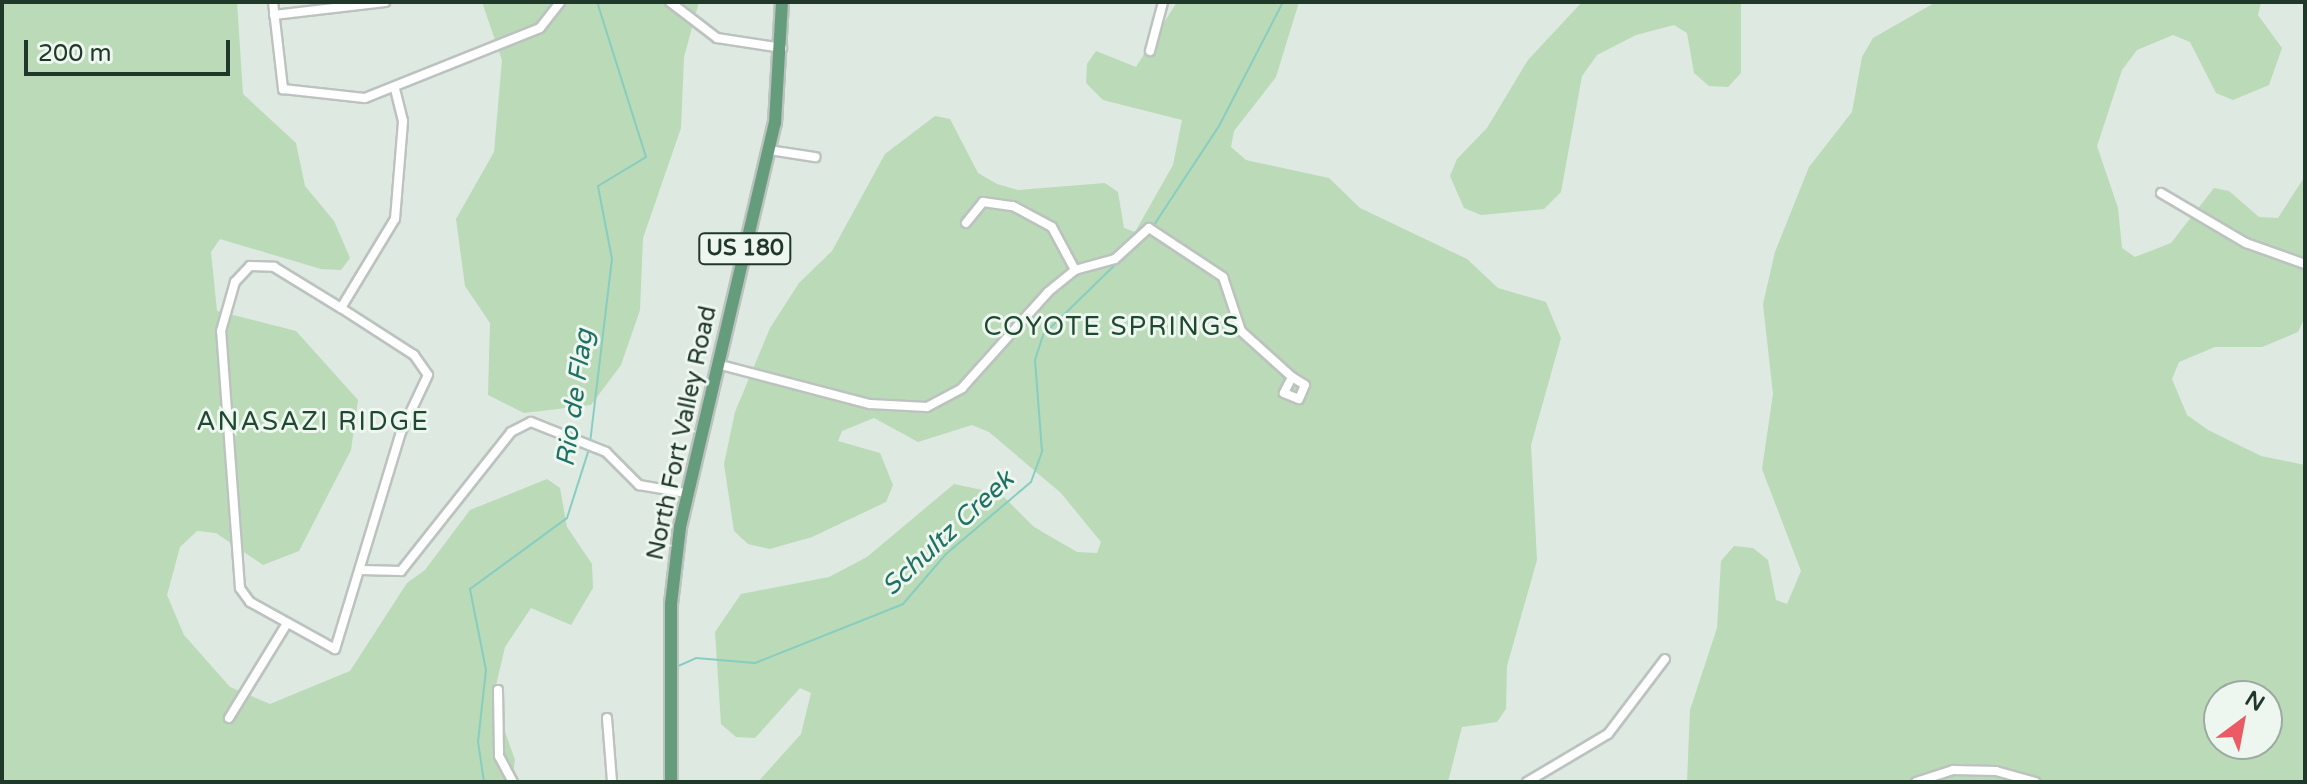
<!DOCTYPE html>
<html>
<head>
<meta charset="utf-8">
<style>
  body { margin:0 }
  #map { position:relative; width:2307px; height:784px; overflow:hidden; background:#dee9e1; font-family:"Varela Round",sans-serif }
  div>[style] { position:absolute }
  .green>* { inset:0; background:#badab8 }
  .stream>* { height:2px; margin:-1px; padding:0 1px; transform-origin:1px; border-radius:1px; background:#88cdc1 }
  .roads { filter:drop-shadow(2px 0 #bcc3bf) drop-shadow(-2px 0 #bcc3bf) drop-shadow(0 2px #bcc3bf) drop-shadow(0 -2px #bcc3bf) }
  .minor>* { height:8px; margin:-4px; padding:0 4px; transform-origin:4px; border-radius:4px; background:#fff }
  .primary>* { height:12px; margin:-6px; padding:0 6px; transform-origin:6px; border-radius:6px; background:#659d7c }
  span { translate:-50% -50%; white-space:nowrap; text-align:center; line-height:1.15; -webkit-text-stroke:6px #eef6f0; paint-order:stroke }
  .shield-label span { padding:2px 6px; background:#eef6f0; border:2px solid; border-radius:6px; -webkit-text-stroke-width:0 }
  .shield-label { font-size:22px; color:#20382a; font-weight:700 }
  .street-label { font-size:24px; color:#20382a }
  .neighbourhood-label { font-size:26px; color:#1e4930; letter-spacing:2px }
  .water-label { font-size:26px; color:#1e7163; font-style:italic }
  .frame { position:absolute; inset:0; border:4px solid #20382a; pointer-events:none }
  .north { position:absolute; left:2203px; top:680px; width:80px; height:80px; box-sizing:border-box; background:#eef6f0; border:2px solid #9caaa1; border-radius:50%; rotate:32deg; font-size:22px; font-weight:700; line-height:32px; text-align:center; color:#20382a }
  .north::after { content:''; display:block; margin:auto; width:28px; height:36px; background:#ec5a66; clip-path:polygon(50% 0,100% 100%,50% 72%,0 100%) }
  .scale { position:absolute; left:24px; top:40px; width:206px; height:36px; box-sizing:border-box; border:4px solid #20382a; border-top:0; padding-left:10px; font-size:24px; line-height:28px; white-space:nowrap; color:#20382a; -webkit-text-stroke:6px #eef6f0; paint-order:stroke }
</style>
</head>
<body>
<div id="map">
  <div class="green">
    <div style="clip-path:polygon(2px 2px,237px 2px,243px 94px,296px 143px,305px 186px,334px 221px,350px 258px,341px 270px,321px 269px,220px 239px,211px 252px,217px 311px,296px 331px,358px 400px,351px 450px,299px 551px,263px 565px,216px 533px,197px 531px,180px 547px,167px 595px,184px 635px,230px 687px,270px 704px,350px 671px,407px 583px,425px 570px,470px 510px,547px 479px,560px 488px,567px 527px,592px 564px,593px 588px,571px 625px,531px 608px,505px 647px,493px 698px,515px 760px,512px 782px,2px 782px)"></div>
    <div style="clip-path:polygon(482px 2px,699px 2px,684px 57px,681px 128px,643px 238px,640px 310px,621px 365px,591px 405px,524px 413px,488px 395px,490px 323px,465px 286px,456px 219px,494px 152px,502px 60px)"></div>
    <div style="clip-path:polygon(1177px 2px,1299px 2px,1276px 77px,1234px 131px,1231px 147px,1246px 160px,1329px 178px,1360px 208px,1467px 259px,1498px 288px,1546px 302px,1561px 338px,1531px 445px,1537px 560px,1507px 666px,1506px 709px,1497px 722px,1462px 727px,1448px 782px,758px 782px,801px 734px,811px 693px,800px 688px,755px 738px,736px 737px,721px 724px,715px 632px,741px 594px,829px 577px,867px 557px,954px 484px,1001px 494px,1034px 527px,1077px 552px,1097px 553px,1101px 542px,1061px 493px,989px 432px,972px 425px,918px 442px,874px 418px,842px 431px,838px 441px,880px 453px,893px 485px,886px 502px,812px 537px,770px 549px,748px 544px,734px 531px,724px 464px,735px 412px,770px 328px,799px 283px,832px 251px,885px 154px,935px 116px,950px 119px,978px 173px,997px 184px,1018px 190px,1105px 183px,1118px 192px,1124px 228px,1135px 232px,1173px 165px,1182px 120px,1103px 100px,1086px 83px,1087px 64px,1096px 51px,1136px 67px)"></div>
    <div style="clip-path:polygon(1582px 2px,1741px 2px,1741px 73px,1728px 87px,1709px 86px,1694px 73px,1687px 33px,1674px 25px,1636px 35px,1597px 55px,1582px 76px,1561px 192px,1544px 209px,1481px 215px,1464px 208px,1450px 176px,1457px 159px,1487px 128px,1528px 60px)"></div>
    <div style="clip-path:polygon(evenodd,1936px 2px,2261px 2px,2258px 15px,2282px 48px,2269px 85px,2233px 100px,2216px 93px,2190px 42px,2173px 35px,2137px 50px,2122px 70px,2097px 146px,2118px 208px,2122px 248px,2135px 257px,2171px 243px,2214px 188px,2229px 191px,2259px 217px,2278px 218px,2305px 176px,2305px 317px,2298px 332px,2262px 347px,2215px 347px,2179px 362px,2172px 379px,2187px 415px,2208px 430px,2261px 456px,2305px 465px,2305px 782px,1687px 782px,1690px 710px,1717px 628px,1721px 561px,1734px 546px,1753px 548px,1768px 560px,1776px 600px,1787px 604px,1801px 571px,1762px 469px,1773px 394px,1763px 304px,1775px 252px,1809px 167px,1852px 112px,1862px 57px,1873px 38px,1936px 2px,2219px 696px,2267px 696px,2267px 744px,2219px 744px,2219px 696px)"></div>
  </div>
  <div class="stream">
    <div style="left:1152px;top:228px;width:122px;rotate:-56.7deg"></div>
    <div style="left:1219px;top:126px;width:140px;rotate:-62.7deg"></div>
    <div style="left:590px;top:443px;width:185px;rotate:-83.2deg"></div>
    <div style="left:612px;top:259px;width:74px;rotate:-100.9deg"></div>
    <div style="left:598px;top:186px;width:56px;rotate:-31.1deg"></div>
    <div style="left:646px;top:157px;width:163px;rotate:-107.5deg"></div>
    <div style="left:676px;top:667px;width:22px;rotate:-24deg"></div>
    <div style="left:696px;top:658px;width:59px;rotate:4.8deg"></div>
    <div style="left:755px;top:663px;width:159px;rotate:-21.7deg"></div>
    <div style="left:903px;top:604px;width:66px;rotate:-49.3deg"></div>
    <div style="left:946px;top:554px;width:111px;rotate:-40.3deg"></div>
    <div style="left:1031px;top:482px;width:33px;rotate:-70deg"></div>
    <div style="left:1042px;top:451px;width:91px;rotate:-94.4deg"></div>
    <div style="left:1035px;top:360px;width:26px;rotate:-72deg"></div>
    <div style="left:1043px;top:335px;width:110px;rotate:-44.3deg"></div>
    <div style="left:484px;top:782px;width:40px;rotate:-98.5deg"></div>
    <div style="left:478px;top:742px;width:72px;rotate:-83.7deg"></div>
    <div style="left:486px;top:670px;width:83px;rotate:-101.2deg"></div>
    <div style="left:470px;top:589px;width:120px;rotate:-36.2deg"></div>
    <div style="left:567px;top:518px;width:72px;rotate:-72.3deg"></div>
  </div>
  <div class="roads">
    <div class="minor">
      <div style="left:273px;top:2px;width:88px;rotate:83.4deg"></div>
      <div style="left:283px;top:89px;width:82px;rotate:6.3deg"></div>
      <div style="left:365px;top:98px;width:188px;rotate:-21.8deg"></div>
      <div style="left:540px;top:28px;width:33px;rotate:-52deg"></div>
      <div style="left:670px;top:2px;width:59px;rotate:37.5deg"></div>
      <div style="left:717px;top:38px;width:66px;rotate:8.7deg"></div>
      <div style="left:274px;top:15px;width:112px;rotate:-6.7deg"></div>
      <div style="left:1150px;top:51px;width:51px;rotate:-75.1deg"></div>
      <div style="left:769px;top:150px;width:47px;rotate:8.7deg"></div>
      <div style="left:2161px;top:193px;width:99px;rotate:30.5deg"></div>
      <div style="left:2246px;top:243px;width:63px;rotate:19.6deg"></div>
      <div style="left:966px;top:223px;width:27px;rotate:-51deg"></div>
      <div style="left:983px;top:202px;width:30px;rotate:8deg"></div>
      <div style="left:1013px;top:206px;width:44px;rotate:28.3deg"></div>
      <div style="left:1052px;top:227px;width:49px;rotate:61.9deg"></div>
      <div style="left:250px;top:266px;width:24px;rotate:2deg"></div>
      <div style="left:274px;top:267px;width:79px;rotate:31.5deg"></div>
      <div style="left:341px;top:308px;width:87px;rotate:32.8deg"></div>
      <div style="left:414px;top:355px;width:24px;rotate:55deg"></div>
      <div style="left:428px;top:375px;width:63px;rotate:115.3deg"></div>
      <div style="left:401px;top:432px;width:227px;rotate:106.9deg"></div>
      <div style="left:335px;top:649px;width:97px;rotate:-151.1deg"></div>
      <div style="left:250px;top:602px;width:17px;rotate:-126deg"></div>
      <div style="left:240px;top:588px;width:258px;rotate:-94.2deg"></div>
      <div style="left:221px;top:331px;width:51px;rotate:-74.1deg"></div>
      <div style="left:235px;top:282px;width:22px;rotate:-47deg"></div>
      <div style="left:341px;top:308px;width:104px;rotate:-58.8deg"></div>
      <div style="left:395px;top:219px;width:98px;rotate:-85.3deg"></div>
      <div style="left:403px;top:121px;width:33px;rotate:-104deg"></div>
      <div style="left:717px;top:364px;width:158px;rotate:14.7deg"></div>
      <div style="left:870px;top:404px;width:57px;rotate:3deg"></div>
      <div style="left:927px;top:407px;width:40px;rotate:-28deg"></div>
      <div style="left:962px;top:388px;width:129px;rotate:-48.1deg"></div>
      <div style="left:1048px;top:292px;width:35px;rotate:-39deg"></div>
      <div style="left:1075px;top:270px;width:41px;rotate:-15.4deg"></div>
      <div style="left:1115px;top:259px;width:46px;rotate:-42.4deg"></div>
      <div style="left:1149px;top:228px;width:89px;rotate:33.5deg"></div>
      <div style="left:1223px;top:277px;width:57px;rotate:71.6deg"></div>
      <div style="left:1241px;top:331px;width:69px;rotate:42deg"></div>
      <div style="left:1292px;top:377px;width:18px;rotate:117deg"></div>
      <div style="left:1284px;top:393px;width:16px;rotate:22deg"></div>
      <div style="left:1299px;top:399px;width:15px;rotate:-67deg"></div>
      <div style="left:1305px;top:385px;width:15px;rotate:-148deg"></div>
      <div style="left:361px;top:570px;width:40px;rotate:1.4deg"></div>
      <div style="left:401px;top:571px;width:177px;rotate:-51.6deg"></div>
      <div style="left:511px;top:432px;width:22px;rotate:-27deg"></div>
      <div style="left:531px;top:422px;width:81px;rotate:21.8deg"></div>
      <div style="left:606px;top:452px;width:47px;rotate:45deg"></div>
      <div style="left:639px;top:485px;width:48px;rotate:9.7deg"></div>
      <div style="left:498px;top:690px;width:66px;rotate:89.1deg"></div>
      <div style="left:499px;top:756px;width:30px;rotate:62deg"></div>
      <div style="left:229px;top:718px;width:109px;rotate:-58.5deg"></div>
      <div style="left:607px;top:718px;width:64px;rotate:85.5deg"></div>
      <div style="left:1527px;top:782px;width:94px;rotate:-30.7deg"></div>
      <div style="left:1608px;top:734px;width:94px;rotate:-52.8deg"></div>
      <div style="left:1916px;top:782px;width:39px;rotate:-18deg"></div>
      <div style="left:1953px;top:770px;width:43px;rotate:1.3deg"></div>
      <div style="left:1996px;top:771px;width:41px;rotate:15.8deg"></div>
    </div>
    <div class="primary">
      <div style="left:671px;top:782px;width:178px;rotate:-90deg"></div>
      <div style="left:671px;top:604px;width:78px;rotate:-83.3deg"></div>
      <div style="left:680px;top:527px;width:415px;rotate:-76.8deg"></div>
      <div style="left:775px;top:123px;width:121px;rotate:-86.7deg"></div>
    </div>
  </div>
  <div class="shield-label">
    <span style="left:745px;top:249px">US 180</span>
  </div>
  <div class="street-label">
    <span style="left:682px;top:433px;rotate:-78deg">North Fort Valley Road</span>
  </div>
  <div class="neighbourhood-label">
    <span style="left:1112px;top:327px">COYOTE SPRINGS</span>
    <span style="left:313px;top:422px">ANASAZI RIDGE</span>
  </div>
  <div class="water-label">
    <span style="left:575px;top:398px;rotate:-82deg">Rio de Flag</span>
    <span style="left:948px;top:533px;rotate:-43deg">Schultz Creek</span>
  </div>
  <div class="frame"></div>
  <div class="north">N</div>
  <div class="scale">200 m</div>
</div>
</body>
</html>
